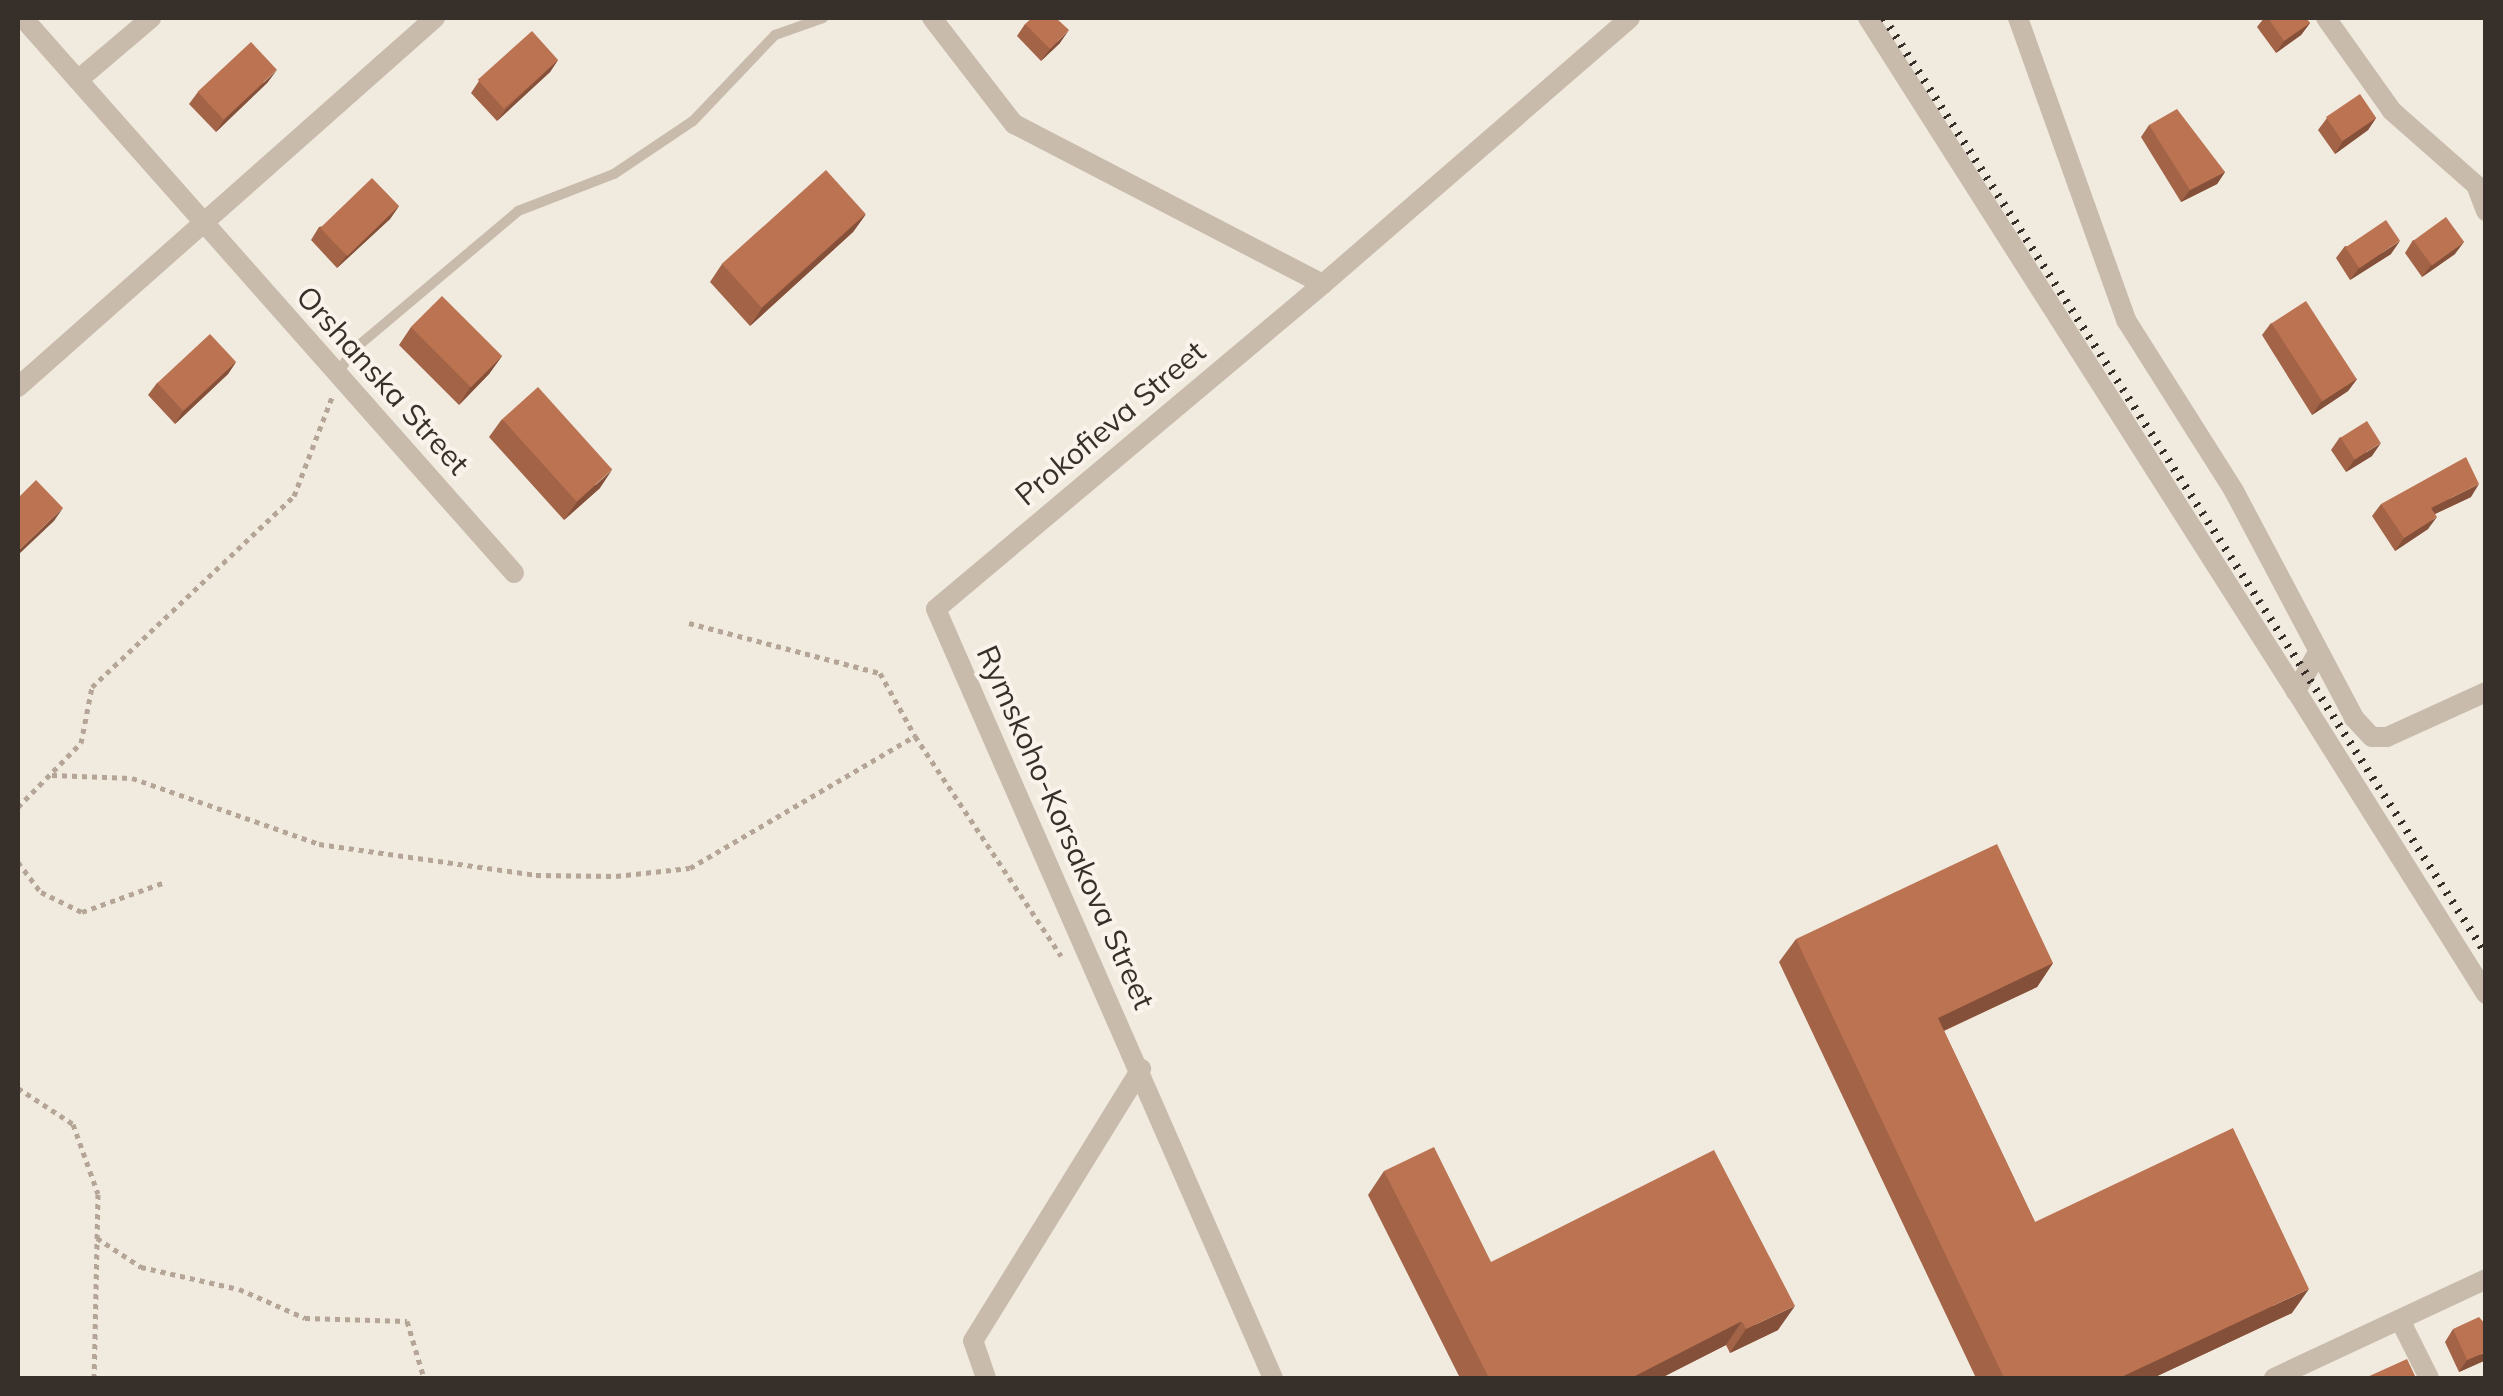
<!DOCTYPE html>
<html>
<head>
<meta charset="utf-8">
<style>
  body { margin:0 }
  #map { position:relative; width:2503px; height:1396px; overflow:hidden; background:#f1eadf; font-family:Mulish,sans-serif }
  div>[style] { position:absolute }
  .path>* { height:5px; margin-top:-2.5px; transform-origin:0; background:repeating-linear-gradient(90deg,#b4a596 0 5px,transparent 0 10px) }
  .lane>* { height:10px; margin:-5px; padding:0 5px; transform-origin:5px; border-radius:5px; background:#c8bbac }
  .street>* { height:20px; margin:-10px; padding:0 10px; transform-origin:10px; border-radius:10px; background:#c8bbac }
  .rail>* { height:8px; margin-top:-4px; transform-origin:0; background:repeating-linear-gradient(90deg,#372f2a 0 2.5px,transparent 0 10.5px) }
  .wall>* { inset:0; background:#a26347 }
  .shaded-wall>* { inset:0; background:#845039 }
  .building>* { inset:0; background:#bc7352; transform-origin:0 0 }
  span { translate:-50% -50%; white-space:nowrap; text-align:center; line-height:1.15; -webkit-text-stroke:8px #f9f3eb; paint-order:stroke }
  .street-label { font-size:30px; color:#372f2a }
  .frame { position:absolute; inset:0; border:20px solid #372f2a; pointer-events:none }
</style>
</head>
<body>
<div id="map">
  <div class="path">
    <div style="left:689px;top:623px;width:197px;rotate:14.7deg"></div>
    <div style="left:880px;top:673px;width:72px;rotate:60.9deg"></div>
    <div style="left:52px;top:775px;width:80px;rotate:2.1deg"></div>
    <div style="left:132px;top:778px;width:198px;rotate:19.4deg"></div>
    <div style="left:319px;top:844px;width:219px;rotate:8.1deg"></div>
    <div style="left:536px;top:875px;width:80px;rotate:0.7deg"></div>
    <div style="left:616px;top:876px;width:74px;rotate:-6.2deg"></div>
    <div style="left:690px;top:868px;width:261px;rotate:-30.4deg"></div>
    <div style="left:915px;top:736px;width:264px;rotate:56.4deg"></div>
    <div style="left:18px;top:807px;width:90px;rotate:-45.5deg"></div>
    <div style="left:81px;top:743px;width:57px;rotate:-78.9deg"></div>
    <div style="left:92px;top:687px;width:278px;rotate:-43.4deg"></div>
    <div style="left:294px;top:496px;width:106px;rotate:-69deg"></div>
    <div style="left:18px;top:862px;width:38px;rotate:53deg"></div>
    <div style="left:41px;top:892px;width:46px;rotate:26deg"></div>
    <div style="left:82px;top:912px;width:88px;rotate:-19.9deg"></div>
    <div style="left:18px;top:1088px;width:66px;rotate:33.2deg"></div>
    <div style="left:73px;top:1124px;width:74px;rotate:70.3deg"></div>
    <div style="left:98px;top:1194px;width:184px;rotate:91.2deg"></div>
    <div style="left:97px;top:1238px;width:53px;rotate:33.4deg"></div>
    <div style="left:141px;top:1267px;width:100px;rotate:12.7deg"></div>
    <div style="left:239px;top:1289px;width:72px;rotate:23.7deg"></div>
    <div style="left:305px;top:1318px;width:102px;rotate:1.7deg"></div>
    <div style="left:407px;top:1321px;width:59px;rotate:73.4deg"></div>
  </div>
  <div class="lane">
    <div style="left:338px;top:374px;width:27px;rotate:-59deg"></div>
    <div style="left:352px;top:351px;width:217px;rotate:-40.1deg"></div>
    <div style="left:518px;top:211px;width:103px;rotate:-21.1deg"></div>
    <div style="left:614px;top:174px;width:95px;rotate:-33.9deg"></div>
    <div style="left:693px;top:121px;width:119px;rotate:-46.4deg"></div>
    <div style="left:775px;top:35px;width:51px;rotate:-19.5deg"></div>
  </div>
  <div class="street">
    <div style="left:23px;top:18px;width:741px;rotate:48.5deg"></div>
    <div style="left:932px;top:18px;width:134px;rotate:52.3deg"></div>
    <div style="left:1014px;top:124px;width:348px;rotate:27.4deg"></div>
    <div style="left:1323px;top:284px;width:505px;rotate:139.98deg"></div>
    <div style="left:936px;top:609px;width:840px;rotate:66.34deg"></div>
    <div style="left:1868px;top:18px;width:798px;rotate:57.55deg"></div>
    <div style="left:2018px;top:18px;width:321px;rotate:70.3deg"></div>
    <div style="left:2126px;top:320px;width:202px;rotate:57.7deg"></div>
    <div style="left:2234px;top:491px;width:257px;rotate:62.1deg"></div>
    <div style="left:2354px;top:718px;width:26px;rotate:47deg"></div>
    <div style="left:2372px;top:737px;width:15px"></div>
    <div style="left:2387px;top:737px;width:109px;rotate:-24.4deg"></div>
    <div style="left:2326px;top:18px;width:114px;rotate:54.6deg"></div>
    <div style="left:2392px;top:111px;width:112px;rotate:41.4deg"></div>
    <div style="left:2476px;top:185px;width:28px;rotate:69deg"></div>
    <div style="left:78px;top:80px;width:96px;rotate:-40.3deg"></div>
    <div style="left:1323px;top:284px;width:406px;rotate:-40.9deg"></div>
    <div style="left:18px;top:387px;width:557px;rotate:-41.51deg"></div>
    <div style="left:2317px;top:654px;width:43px;rotate:119.6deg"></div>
    <div style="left:2296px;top:691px;width:358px;rotate:57.9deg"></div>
    <div style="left:2400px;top:1320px;width:65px;rotate:63.4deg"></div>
    <div style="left:986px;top:1378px;width:39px;rotate:-109deg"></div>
    <div style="left:973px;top:1341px;width:320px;rotate:-58.3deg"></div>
    <div style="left:2274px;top:1378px;width:234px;rotate:-25deg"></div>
  </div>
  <div class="rail">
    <div style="left:1884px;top:18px;width:1113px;rotate:57.25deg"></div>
  </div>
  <div class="wall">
    <div style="clip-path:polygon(2264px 18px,2306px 18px,2310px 23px,2301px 35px,2276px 53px,2257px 27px)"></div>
    <div style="clip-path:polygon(1025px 24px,1060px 43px,1041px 61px,1017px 36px)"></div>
    <div style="clip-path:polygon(558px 60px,550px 72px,497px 121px,471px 93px,479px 81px)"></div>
    <div style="clip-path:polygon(268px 82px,216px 132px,189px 104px,198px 92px)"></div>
    <div style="clip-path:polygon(2327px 118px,2376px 118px,2368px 130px,2335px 154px,2318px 130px)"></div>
    <div style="clip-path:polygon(2149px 125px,2225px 172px,2217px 184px,2181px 202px,2141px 137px)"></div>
    <div style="clip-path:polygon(399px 206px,390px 219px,337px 268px,311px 240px,319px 227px)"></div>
    <div style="clip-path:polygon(866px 214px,853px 232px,750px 326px,710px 282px,722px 264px)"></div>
    <div style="clip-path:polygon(2413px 240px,2455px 254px,2422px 277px,2405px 253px)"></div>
    <div style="clip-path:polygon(2345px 246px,2391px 254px,2350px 280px,2336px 258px)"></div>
    <div style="clip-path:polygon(2271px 323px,2357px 379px,2348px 391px,2312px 415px,2262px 335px)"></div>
    <div style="clip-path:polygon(411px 327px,502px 356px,489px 374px,459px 405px,399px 345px)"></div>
    <div style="clip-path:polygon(236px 362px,228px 374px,175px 424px,148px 395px,157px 383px)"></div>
    <div style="clip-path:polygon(502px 419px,600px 488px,564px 520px,489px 437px)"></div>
    <div style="clip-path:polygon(2340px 437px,2372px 456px,2346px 472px,2331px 450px)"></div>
    <div style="clip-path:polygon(2471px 497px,2435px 514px,2428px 529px,2395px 551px,2372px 516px,2381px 504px)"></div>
    <div style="clip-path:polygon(1796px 939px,2053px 963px,2037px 987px,1944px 1031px,2035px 1222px,2292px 1313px,2153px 1378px,1976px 1378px,1779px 962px)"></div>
    <div style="clip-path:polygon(1384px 1171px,1491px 1262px,1778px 1330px,1730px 1353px,1726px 1345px,1661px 1378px,1460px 1378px,1368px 1195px)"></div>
    <div style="clip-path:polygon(2453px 1329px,2486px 1360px,2459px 1372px,2445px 1342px)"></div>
  </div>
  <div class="shaded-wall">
    <div style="clip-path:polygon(2310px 23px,2301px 35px,2276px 53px,2284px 41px)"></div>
    <div style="clip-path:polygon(1069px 30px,1060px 43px,1041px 61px,1050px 49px)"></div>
    <div style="clip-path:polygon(558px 60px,550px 72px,497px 121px,506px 109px)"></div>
    <div style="clip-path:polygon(277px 70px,268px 82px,216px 132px,224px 120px)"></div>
    <div style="clip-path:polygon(2376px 118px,2368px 130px,2335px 154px,2343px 141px)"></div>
    <div style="clip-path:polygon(2225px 172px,2217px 184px,2181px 202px,2190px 190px)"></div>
    <div style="clip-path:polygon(399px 206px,390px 219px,337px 268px,346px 256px)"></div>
    <div style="clip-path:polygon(866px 214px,853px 232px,750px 326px,762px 308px)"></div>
    <div style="clip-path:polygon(2400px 241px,2391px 254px,2350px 280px,2359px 268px)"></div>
    <div style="clip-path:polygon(2464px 242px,2455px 254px,2422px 277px,2431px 265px)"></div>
    <div style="clip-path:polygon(502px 356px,489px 374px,459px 405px,471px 386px)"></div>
    <div style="clip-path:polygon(236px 362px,228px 374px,175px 424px,183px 411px)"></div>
    <div style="clip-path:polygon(2357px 379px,2348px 391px,2312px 415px,2321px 402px)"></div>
    <div style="clip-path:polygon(2381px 443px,2372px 456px,2346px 472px,2354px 460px)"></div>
    <div style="clip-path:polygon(612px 470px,600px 488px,564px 520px,577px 502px)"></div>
    <div style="clip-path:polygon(2479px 484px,2471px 497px,2422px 520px,2431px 508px)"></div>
    <div style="clip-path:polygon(63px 508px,54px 521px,18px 555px,18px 551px)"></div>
    <div style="clip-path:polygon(2437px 517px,2428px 529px,2395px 551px,2404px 538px)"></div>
    <div style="clip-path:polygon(2053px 963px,2037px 987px,1921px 1041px,1938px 1018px)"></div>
    <div style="clip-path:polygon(2309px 1289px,2292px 1313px,2153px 1378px,2119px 1378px)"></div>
    <div style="clip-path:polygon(1795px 1306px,1778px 1330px,1730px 1353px,1746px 1329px)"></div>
    <div style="clip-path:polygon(1742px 1321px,1726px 1345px,1661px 1378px,1631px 1378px)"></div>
    <div style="clip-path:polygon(2486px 1352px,2486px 1360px,2459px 1372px,2467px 1360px)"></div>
  </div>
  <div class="building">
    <div style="clip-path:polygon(1032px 18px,1056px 18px,1069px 30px,1050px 49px,1025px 24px)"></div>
    <div style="clip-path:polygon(2268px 18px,2306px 18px,2310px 23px,2284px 41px)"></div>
    <div style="left:532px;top:31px;width:39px;height:73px;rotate:48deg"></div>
    <div style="left:251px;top:42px;width:38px;height:73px;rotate:47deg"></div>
    <div style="left:2360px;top:94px;width:29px;height:41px;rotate:56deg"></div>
    <div style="clip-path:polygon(2177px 109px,2225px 172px,2190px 190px,2149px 125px)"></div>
    <div style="left:826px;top:170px;width:59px;height:140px;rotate:48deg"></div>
    <div style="left:372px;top:178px;width:39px;height:72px;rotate:46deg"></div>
    <div style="left:2446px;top:217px;width:31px;height:40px;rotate:54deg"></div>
    <div style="left:2386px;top:220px;width:25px;height:49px;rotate:56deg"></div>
    <div style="left:442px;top:296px;width:85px;height:44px;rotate:45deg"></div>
    <div style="left:2306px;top:301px;width:93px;height:41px;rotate:57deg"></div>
    <div style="left:210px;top:334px;width:38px;height:72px;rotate:47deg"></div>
    <div style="left:538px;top:387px;width:111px;height:48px;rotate:48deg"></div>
    <div style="left:2367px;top:421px;width:26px;height:31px;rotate:58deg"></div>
    <div style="clip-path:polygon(2466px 457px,2479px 484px,2431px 508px,2437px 517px,2404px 538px,2381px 504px)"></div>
    <div style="clip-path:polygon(36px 480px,63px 508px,18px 551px,18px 498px)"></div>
    <div style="clip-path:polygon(1997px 844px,2053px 963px,1938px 1018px,2035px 1222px,2233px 1128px,2309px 1289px,2119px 1378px,2004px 1378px,1796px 939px)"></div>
    <div style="clip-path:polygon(1434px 1147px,1491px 1262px,1714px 1150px,1795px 1306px,1746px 1329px,1742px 1321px,1631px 1378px,1489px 1378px,1384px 1171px)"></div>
    <div style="clip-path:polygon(2479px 1317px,2486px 1325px,2486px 1352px,2467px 1360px,2453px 1329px)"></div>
    <div style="clip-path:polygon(2407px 1359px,2416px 1378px,2365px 1378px)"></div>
  </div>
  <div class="street-label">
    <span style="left:383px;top:380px;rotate:48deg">Orshanska Street</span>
    <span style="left:1110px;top:423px;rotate:-40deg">Prokofieva Street</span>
    <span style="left:1066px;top:827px;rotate:66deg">Rymskoho-Korsakova Street</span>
  </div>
  <div class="frame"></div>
</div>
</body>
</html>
